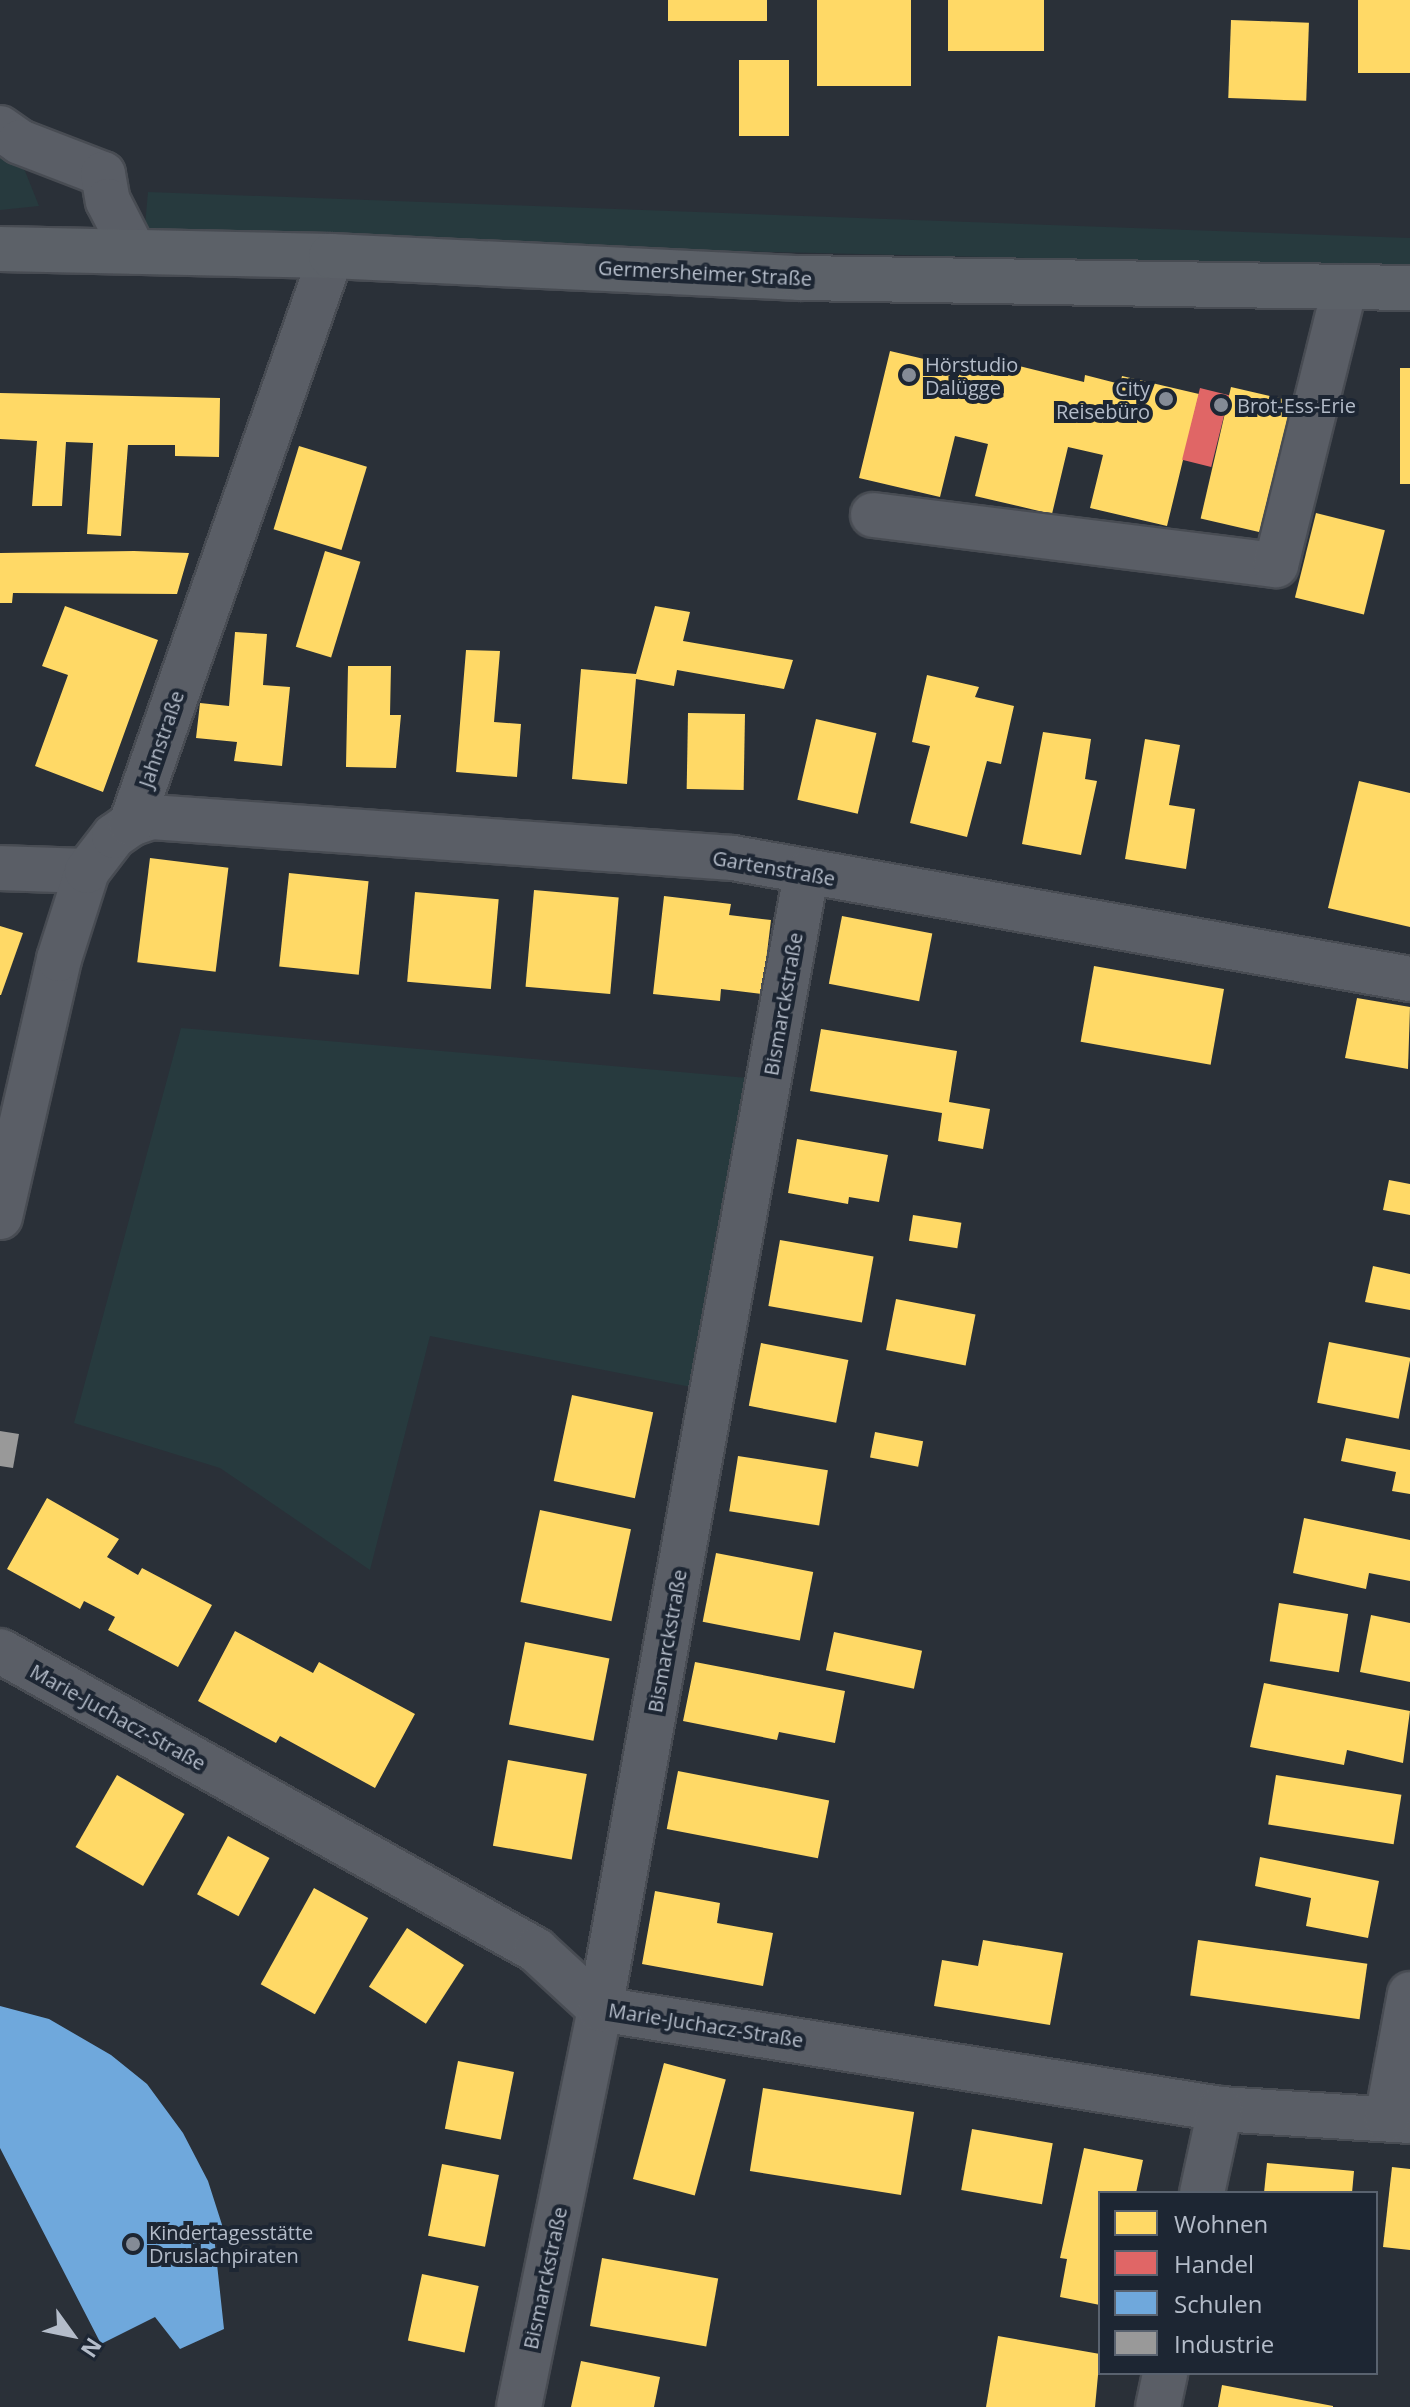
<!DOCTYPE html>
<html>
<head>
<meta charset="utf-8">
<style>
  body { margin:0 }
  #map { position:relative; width:1410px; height:2407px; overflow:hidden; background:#2a3038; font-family:"Open Sans",sans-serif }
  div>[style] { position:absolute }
  .green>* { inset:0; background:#273a3e }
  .homes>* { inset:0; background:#ffd966; transform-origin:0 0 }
  .shops>* { inset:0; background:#e06666; transform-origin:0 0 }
  .schools>* { inset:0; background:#6fa8dc }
  .industry>* { inset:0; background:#999 }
  .roads { filter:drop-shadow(2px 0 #484c53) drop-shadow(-2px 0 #484c53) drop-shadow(0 2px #484c53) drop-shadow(0 -2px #484c53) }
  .minor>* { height:44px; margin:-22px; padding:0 22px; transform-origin:22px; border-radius:22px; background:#5a5e66 }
  .major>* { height:44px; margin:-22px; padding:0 22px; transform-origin:22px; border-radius:22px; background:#5c6168 }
  .dots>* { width:22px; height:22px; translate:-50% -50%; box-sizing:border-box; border:4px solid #1d2633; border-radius:50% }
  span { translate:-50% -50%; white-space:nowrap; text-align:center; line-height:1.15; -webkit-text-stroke:8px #1d2633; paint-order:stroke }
  .street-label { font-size:20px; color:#b4bcc9 }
  .poi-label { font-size:20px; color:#b4bcc9 }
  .left { translate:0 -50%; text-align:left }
  .right { translate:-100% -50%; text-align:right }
  .legend { position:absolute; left:1098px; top:2191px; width:280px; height:184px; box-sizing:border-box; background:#1d2633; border:2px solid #59626f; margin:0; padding:10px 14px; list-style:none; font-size:24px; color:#b4bcc9 }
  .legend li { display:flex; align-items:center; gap:16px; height:40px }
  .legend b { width:40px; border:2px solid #59626f }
  .north { position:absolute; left:32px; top:2295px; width:80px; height:80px; -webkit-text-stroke:6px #1d2633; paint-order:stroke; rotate:123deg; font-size:22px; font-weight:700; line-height:32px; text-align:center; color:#b4bcc9 }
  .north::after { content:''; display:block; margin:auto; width:28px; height:36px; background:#b4bcc9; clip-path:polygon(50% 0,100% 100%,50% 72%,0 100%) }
</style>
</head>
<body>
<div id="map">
  <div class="green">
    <div style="clip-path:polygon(0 148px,25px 171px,39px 206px,0 210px)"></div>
    <div style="clip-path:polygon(148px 192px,1410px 238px,1410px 267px,144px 237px)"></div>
    <div style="clip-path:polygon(181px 1028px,748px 1078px,696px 1388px,430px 1336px,370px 1570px,220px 1468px,74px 1423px)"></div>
  </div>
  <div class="homes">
    <div style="left:668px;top:0;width:99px;height:21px"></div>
    <div style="left:817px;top:0;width:94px;height:86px"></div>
    <div style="left:948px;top:0;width:96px;height:51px"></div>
    <div style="left:1358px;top:0;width:52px;height:73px"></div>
    <div style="left:1231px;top:20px;width:78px;height:78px;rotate:2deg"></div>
    <div style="left:739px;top:60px;width:50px;height:76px"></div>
    <div style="clip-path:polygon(890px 351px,971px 370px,973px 365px,1005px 373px,1007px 363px,1084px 382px,1085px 375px,1120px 384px,1122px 376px,1199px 394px,1167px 526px,1090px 508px,1103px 455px,1068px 447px,1052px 514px,975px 496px,988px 444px,955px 436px,940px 497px,859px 478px)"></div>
    <div style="left:1400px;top:368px;width:10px;height:116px"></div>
    <div style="left:1231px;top:387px;width:79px;height:135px;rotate:13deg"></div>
    <div style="clip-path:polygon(0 393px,220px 398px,219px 457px,175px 456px,175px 445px,128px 445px,121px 536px,87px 534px,93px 443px,66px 442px,62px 506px,32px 506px,37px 441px,0 439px)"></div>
    <div style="left:299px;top:446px;width:71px;height:87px;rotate:17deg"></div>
    <div style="left:1316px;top:513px;width:71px;height:87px;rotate:14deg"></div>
    <div style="clip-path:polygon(134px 551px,189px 553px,177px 594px,13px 593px,12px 603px,0 603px,0 553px)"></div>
    <div style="left:325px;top:551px;width:37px;height:100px;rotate:17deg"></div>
    <div style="clip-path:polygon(65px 606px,158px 640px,103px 792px,35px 766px,68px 675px,42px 666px)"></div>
    <div style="clip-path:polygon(655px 606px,690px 612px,683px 641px,793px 660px,784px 689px,677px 670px,674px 686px,636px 679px,627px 784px,572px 779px,581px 669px,636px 674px)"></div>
    <div style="clip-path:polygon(235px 632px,267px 634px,263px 685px,290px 687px,282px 766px,234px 761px,237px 742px,196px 738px,200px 703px,229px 706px)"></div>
    <div style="clip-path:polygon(466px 650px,500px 651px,494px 722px,521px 724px,517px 777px,456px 772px)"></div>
    <div style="clip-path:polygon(348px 666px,391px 666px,390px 715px,401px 715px,396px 768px,346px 767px)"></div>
    <div style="clip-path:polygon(927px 675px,979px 687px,975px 697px,1014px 706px,1001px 764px,987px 761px,967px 837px,910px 823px,930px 746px,912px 742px)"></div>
    <div style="left:688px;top:713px;width:57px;height:76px;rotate:1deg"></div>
    <div style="left:816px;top:719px;width:62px;height:83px;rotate:13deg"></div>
    <div style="clip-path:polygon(1043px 732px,1091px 739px,1085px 779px,1097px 781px,1081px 855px,1022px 844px)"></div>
    <div style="clip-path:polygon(1145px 739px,1180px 745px,1169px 805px,1195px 809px,1186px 869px,1125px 859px)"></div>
    <div style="clip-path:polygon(1359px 781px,1410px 793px,1410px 927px,1328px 908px)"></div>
    <div style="left:150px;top:858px;width:79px;height:105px;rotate:7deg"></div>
    <div style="left:289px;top:873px;width:80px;height:94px;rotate:6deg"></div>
    <div style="left:534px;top:890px;width:85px;height:97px;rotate:5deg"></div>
    <div style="left:415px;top:892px;width:84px;height:90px;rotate:5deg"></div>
    <div style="clip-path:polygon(664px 896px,731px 904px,729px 915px,771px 920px,762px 994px,721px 989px,720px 1001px,653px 994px)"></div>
    <div style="left:842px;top:916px;width:92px;height:69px;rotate:11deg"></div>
    <div style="clip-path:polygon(0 926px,23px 933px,1px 995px,0 995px)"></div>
    <div style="left:1094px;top:966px;width:132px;height:77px;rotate:10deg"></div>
    <div style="clip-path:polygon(1357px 998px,1410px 1007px,1408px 1069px,1345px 1058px)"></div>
    <div style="clip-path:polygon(821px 1029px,957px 1051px,949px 1102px,990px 1109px,983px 1149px,938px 1141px,942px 1113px,810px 1091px)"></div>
    <div style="clip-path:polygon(797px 1139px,888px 1155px,879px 1202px,849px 1197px,848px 1204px,788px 1193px)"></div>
    <div style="clip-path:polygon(1389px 1180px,1410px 1184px,1410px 1215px,1383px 1210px)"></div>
    <div style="left:913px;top:1215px;width:49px;height:26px;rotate:9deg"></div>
    <div style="left:780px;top:1240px;width:95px;height:67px;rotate:10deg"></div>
    <div style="clip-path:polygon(1373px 1266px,1410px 1274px,1410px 1310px,1365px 1302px)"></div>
    <div style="left:896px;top:1299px;width:81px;height:52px;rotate:11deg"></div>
    <div style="left:1329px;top:1342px;width:83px;height:62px;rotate:11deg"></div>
    <div style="left:761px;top:1343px;width:89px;height:64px;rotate:11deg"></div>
    <div style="left:572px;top:1395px;width:83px;height:88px;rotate:12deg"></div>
    <div style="left:875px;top:1432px;width:49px;height:26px;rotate:11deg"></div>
    <div style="clip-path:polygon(1346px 1438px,1410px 1450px,1410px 1494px,1392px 1491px,1396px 1472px,1341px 1461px)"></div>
    <div style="left:738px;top:1456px;width:91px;height:56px;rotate:9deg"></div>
    <div style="clip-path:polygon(47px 1498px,119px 1539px,107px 1557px,138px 1575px,142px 1568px,212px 1605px,178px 1667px,108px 1630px,115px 1617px,84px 1601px,80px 1609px,7px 1569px)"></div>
    <div style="left:540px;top:1510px;width:93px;height:94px;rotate:12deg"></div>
    <div style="clip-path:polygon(1304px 1518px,1410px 1540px,1410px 1581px,1369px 1573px,1366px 1589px,1293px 1573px)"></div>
    <div style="left:716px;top:1553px;width:99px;height:70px;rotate:11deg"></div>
    <div style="left:1279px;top:1603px;width:70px;height:59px;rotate:9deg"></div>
    <div style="clip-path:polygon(1371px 1615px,1410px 1623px,1410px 1682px,1360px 1672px)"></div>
    <div style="clip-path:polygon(235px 1631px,313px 1673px,319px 1662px,415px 1714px,375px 1788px,280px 1736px,276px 1743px,198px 1701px)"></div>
    <div style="left:834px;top:1632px;width:90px;height:39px;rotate:12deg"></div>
    <div style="left:525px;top:1642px;width:86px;height:84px;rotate:11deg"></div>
    <div style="clip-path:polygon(695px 1662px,845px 1691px,835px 1743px,779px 1732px,777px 1740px,683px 1721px)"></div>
    <div style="clip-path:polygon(1264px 1683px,1410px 1711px,1403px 1763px,1347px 1750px,1344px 1765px,1250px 1747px)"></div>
    <div style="left:508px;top:1760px;width:80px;height:87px;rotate:10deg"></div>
    <div style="left:678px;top:1771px;width:154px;height:59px;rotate:11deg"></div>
    <div style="left:117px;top:1775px;width:78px;height:83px;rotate:30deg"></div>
    <div style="left:1276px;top:1775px;width:127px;height:50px;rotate:9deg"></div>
    <div style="left:228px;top:1836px;width:47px;height:66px;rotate:28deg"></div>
    <div style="clip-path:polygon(1260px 1857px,1379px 1881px,1368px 1938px,1306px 1926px,1311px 1898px,1255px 1886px)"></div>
    <div style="left:314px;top:1888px;width:62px;height:110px;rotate:29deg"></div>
    <div style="clip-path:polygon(655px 1891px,720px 1903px,717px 1923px,773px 1933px,763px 1986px,642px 1964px)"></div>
    <div style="left:407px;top:1928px;width:68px;height:70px;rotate:33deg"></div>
    <div style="clip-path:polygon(983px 1940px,1063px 1953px,1050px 2025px,934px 2006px,942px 1960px,978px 1966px)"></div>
    <div style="left:1198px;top:1940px;width:171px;height:56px;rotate:8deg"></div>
    <div style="left:458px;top:2061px;width:57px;height:69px;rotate:11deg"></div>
    <div style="left:664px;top:2063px;width:64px;height:120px;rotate:15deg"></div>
    <div style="left:763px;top:2088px;width:153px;height:84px;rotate:9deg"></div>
    <div style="left:972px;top:2129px;width:82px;height:62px;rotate:10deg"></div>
    <div style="clip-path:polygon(1084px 2148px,1143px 2160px,1136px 2193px,1100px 2193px,1100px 2305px,1060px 2297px,1067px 2259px,1060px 2258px)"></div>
    <div style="clip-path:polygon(1267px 2163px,1354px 2171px,1352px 2193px,1264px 2193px)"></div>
    <div style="left:442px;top:2164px;width:58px;height:73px;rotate:11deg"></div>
    <div style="clip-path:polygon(1392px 2167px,1410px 2169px,1410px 2250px,1383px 2247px)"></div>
    <div style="left:602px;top:2258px;width:118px;height:69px;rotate:10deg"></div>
    <div style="left:422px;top:2274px;width:58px;height:68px;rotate:12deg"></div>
    <div style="clip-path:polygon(998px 2336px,1100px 2354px,1095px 2407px,986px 2407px)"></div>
    <div style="clip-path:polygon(581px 2361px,660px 2377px,654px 2407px,571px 2407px)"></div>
    <div style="clip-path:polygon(1222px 2385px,1333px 2406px,1333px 2407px,1218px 2407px)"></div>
  </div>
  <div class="shops">
    <div style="left:1200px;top:388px;width:30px;height:74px;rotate:14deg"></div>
  </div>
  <div class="schools">
    <div style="clip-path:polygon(0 2006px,49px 2019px,111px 2055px,147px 2084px,183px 2133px,208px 2181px,224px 2231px,214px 2236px,224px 2329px,180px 2349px,155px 2317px,101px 2344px,0 2148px)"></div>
  </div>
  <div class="industry">
    <div style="clip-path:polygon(0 1431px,19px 1434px,13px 1468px,0 1466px)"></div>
  </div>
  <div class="roads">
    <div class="minor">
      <div style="left:0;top:128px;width:24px;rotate:35deg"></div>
      <div style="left:20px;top:142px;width:89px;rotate:21.1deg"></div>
      <div style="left:103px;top:174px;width:27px;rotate:80deg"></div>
      <div style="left:108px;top:201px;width:57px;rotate:63deg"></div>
      <div style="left:873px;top:515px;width:406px;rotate:7.1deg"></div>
      <div style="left:1276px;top:565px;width:286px;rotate:-76.1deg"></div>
      <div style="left:131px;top:824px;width:21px;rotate:-19deg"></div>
      <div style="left:151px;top:817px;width:583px;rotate:4.03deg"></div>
      <div style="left:733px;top:858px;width:688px;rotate:10.13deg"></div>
      <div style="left:0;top:868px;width:87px;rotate:2deg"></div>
      <div style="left:0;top:1217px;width:265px;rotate:-77.1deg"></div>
      <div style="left:59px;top:959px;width:92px;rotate:-72.3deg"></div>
      <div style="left:87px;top:871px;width:44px;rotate:-52.4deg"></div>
      <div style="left:114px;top:836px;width:21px;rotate:-35deg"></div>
      <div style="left:131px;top:824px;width:602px;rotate:-70.6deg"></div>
      <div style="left:0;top:1651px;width:614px;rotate:29.15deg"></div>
      <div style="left:536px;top:1950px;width:87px;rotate:42.7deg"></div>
      <div style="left:600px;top:2009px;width:628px;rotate:9.16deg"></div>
      <div style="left:1220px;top:2109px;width:190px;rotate:3.6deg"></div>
      <div style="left:1387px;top:2119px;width:127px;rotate:-79.6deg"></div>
      <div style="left:1202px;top:2193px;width:86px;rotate:-77.9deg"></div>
      <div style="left:519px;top:2407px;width:406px;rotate:-78.5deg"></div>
      <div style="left:600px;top:2009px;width:1154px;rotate:-79.71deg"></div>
      <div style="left:1158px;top:2407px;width:35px;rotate:-78deg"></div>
    </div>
    <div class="major">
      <div style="left:0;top:249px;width:331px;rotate:1.2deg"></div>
      <div style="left:331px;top:256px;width:470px;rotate:2.7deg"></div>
      <div style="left:800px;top:278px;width:610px;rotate:0.94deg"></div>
    </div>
  </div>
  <div class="dots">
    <div style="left:909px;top:375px;background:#848b96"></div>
    <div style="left:1166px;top:399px;background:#848b96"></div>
    <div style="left:1221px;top:405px;background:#848b96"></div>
    <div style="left:133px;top:2244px;background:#848b96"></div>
  </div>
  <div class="street-label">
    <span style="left:705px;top:273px;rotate:3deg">Germersheimer Straße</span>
    <span style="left:161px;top:739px;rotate:-71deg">Jahnstraße</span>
    <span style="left:774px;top:868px;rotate:10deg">Gartenstraße</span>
    <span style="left:783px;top:1004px;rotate:-80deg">Bismarckstraße</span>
    <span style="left:667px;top:1641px;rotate:-80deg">Bismarckstraße</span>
    <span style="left:118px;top:1717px;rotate:29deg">Marie-Juchacz-Straße</span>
    <span style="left:706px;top:2025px;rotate:9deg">Marie-Juchacz-Straße</span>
    <span style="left:545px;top:2278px;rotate:-78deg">Bismarckstraße</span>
  </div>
  <div class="poi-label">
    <span class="left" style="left:925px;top:376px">Hörstudio<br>Dalügge</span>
    <span class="right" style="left:1150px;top:400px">City<br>Reisebüro</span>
    <span class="left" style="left:1237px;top:405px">Brot-Ess-Erie</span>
    <span class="left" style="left:149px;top:2244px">Kindertagesstätte<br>Druslachpiraten</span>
  </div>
  <ul class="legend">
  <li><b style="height:22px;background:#ffd966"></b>Wohnen</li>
  <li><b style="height:22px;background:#e06666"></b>Handel</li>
  <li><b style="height:22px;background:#6fa8dc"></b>Schulen</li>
  <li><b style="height:22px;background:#999"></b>Industrie</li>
  </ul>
  <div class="north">N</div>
</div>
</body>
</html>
